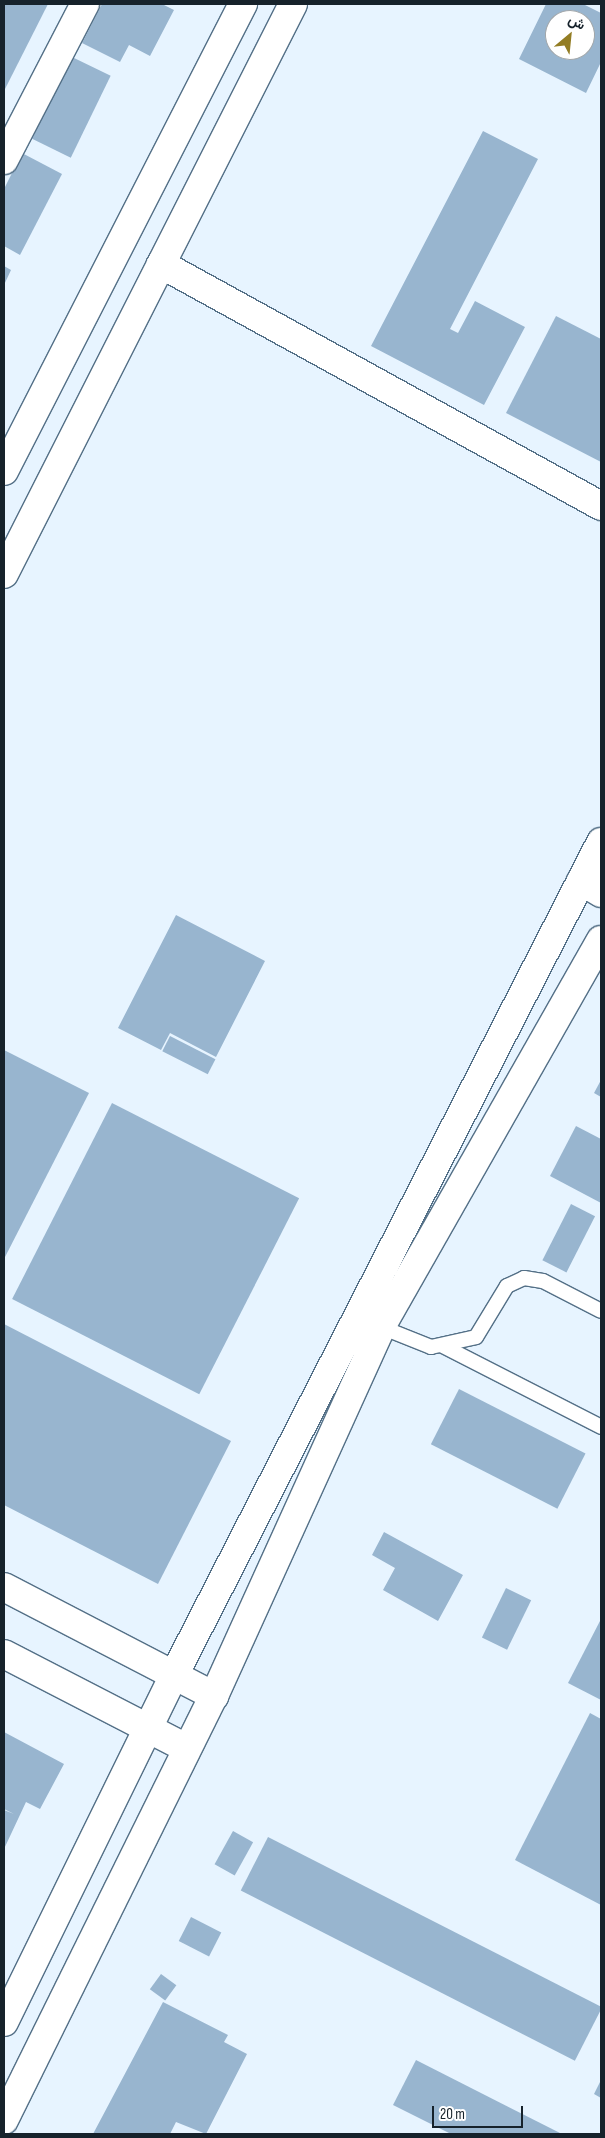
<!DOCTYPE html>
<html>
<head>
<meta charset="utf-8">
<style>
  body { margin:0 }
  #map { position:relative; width:605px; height:2138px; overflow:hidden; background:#e7f4ff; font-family:"Sofia Sans Condensed",Vazirmatn,sans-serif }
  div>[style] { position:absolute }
  .building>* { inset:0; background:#98b5cf; transform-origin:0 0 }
  .roads { filter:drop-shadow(1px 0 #547087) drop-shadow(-1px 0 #547087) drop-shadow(0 1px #547087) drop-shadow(0 -1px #547087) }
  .service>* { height:14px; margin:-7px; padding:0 7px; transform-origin:7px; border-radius:7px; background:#fff }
  .minor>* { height:28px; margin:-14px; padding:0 14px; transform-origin:14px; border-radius:14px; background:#fff }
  span { translate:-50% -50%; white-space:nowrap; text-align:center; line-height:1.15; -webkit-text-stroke:4px #fff; paint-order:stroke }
  .frame { position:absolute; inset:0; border:5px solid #16222b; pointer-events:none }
  .north { position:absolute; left:545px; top:10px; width:50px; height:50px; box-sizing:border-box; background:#fff; border:1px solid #a2a7aa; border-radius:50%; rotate:28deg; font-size:14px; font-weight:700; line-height:20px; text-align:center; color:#16222b }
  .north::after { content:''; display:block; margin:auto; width:18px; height:22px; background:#937d24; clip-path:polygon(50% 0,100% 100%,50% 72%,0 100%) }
  .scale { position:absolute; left:432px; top:2106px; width:91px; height:22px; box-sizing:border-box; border:2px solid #16222b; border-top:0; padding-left:6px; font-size:15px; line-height:18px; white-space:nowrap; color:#16222b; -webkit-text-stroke:4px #fff; paint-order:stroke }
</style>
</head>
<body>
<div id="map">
  <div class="building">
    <div style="clip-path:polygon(4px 4px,48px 4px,4px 91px)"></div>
    <div style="clip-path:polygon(102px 4px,162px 4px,174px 10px,150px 56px,129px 45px,120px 62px,82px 43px)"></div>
    <div style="clip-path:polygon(evenodd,546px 4px,583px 4px,601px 13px,601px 62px,586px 93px,519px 59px,546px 4px,555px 20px,585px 20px,585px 50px,555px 50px,555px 20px)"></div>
    <div style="left:72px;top:57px;width:43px;height:91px;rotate:26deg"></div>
    <div style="clip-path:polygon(483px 131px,538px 159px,450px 329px,458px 333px,475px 301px,525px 327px,484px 405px,371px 346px)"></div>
    <div style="clip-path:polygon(22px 153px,62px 174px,20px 255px,4px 246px,4px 189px)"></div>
    <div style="clip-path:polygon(4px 266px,11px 270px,4px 285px)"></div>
    <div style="clip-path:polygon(556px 316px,601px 339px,601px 462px,506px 413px)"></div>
    <div style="clip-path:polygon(176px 915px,265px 961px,216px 1057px,170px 1033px,161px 1050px,118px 1028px)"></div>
    <div style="left:170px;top:1036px;width:51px;height:17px;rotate:27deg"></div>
    <div style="clip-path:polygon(4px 1050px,89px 1093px,4px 1259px)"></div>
    <div style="clip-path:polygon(601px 1080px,601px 1097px,594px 1093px)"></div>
    <div style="left:112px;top:1103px;width:210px;height:220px;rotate:27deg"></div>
    <div style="clip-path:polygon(576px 1126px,601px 1139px,601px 1203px,550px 1176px)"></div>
    <div style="left:571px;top:1204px;width:27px;height:63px;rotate:27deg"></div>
    <div style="clip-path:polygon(4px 1324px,231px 1441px,158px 1584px,4px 1505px)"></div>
    <div style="left:459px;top:1389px;width:142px;height:62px;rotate:27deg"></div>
    <div style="clip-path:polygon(384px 1532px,463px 1575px,438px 1621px,383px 1590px,395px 1568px,372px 1555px)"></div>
    <div style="left:506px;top:1588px;width:28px;height:55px;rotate:26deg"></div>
    <div style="clip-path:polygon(601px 1619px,601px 1700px,568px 1683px)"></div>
    <div style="clip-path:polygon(590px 1713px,601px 1719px,601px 1905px,515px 1860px)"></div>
    <div style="clip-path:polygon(4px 1732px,64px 1764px,40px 1809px,26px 1802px,4px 1849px,4px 1810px,14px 1814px,4px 1809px)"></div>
    <div style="left:233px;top:1831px;width:23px;height:38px;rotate:29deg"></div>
    <div style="left:268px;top:1837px;width:375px;height:60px;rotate:27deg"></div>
    <div style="left:191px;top:1917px;width:34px;height:27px;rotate:27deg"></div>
    <div style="left:161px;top:1974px;width:19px;height:19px;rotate:36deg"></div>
    <div style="clip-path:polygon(163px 2002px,228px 2035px,224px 2042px,247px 2054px,206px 2134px,176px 2122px,170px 2134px,93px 2134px)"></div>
    <div style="clip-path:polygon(416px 2060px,562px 2134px,451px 2134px,393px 2105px)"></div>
    <div style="clip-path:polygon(601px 2080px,601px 2098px,594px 2094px)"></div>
  </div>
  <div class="roads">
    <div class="service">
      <div style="left:381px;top:1327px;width:54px;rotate:21.8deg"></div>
      <div style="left:431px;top:1347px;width:46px;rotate:-12.5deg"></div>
      <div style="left:476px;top:1337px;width:60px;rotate:-58.7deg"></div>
      <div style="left:507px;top:1286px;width:19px;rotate:-25deg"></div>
      <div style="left:524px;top:1278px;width:19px;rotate:9deg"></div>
      <div style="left:543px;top:1281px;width:65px;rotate:27.3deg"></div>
      <div style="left:443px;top:1346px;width:178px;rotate:27.1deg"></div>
    </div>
    <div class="minor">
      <div style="left:4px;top:160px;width:176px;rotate:-62.6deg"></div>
      <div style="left:161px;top:264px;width:502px;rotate:28.81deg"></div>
      <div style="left:4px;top:471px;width:525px;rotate:-62.9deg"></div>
      <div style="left:4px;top:574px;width:639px;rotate:-63.11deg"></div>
      <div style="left:581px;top:881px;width:23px;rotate:31deg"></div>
      <div style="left:4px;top:1587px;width:237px;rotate:27.4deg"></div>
      <div style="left:4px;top:1654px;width:205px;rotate:27.3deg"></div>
      <div style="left:4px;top:2022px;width:386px;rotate:-63.9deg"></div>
      <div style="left:174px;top:1675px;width:936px;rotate:-62.86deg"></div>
      <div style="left:4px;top:2120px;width:473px;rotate:-63.7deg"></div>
      <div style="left:214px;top:1696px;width:405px;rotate:-65.6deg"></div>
      <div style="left:381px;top:1327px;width:445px;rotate:-60.4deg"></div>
    </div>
  </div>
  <div class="frame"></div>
  <div class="north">ش</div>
  <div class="scale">20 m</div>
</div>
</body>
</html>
